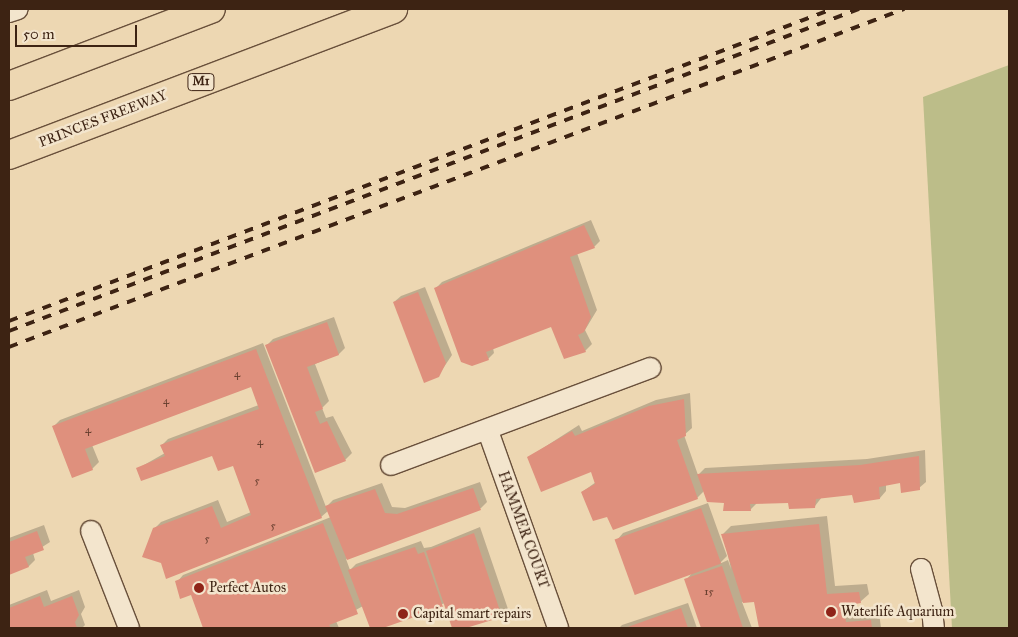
<!DOCTYPE html>
<html>
<head>
<meta charset="utf-8">
<style>
  body { margin:0 }
  #map { position:relative; width:1018px; height:637px; overflow:hidden; background:#edd7b2; font-family:"IM FELL Great Primer",serif }
  div>[style] { position:absolute }
  .green>* { inset:0; background:#bcbd89 }
  .shadow>* { inset:0; background:#0003 }
  .building>* { inset:0; background:#df907d; transform-origin:0 0 }
  .roads { filter:drop-shadow(1px 0 #69503b) drop-shadow(-1px 0 #69503b) drop-shadow(0 1px #69503b) drop-shadow(0 -1px #69503b) }
  .minor>* { height:20px; margin:-10px; padding:0 10px; transform-origin:10px; border-radius:10px; background:#f3e5cd }
  .highway>* { height:28px; margin:-14px; padding:0 14px; transform-origin:14px; border-radius:14px; background:#edd7b2 }
  .rail>* { height:4px; margin-top:-2px; transform-origin:0; background:repeating-linear-gradient(90deg,#3d2313 0 9px,transparent 0 18px) }
  .dots>* { width:14px; height:14px; translate:-50% -50%; box-sizing:border-box; border:2px solid #f3e5cd; border-radius:50% }
  span { translate:-50% -50%; white-space:nowrap; text-align:center; line-height:1.15; -webkit-text-stroke:5px #f3e5cd; paint-order:stroke }
  .number-label { font-size:11px; color:#663e2e }
  .number-label span { -webkit-text-stroke-width:0 }
  .shield-label span { padding:1px 4px; background:#f3e5cd; border:1px solid; border-radius:4px; -webkit-text-stroke-width:0 }
  .shield-label { font-size:12px; color:#3d2313; font-weight:700 }
  .street-label { font-size:14px; color:#3d2313 }
  .poi-label { font-size:14px; color:#3d2313 }
  .left { translate:0 -50%; text-align:left }
  .frame { position:absolute; inset:0; border:10px solid #3d2313; pointer-events:none }
  .scale { position:absolute; left:15px; top:25px; width:122px; height:22px; box-sizing:border-box; border:2px solid #3d2313; border-top:0; padding-left:6px; font-size:15px; line-height:18px; white-space:nowrap; color:#3d2313; -webkit-text-stroke:4px #f3e5cd; paint-order:stroke }
</style>
</head>
<body>
<div id="map">
  <div class="green">
    <div style="clip-path:polygon(1009px 65px,1009px 628px,952px 628px,923px 97px)"></div>
  </div>
  <div class="shadow">
    <div style="clip-path:polygon(591px 220px,600px 241px,594px 247px,577px 253px,597px 310px,585px 330px,592px 344px,585px 351px,551px 326px,493px 348px,494px 353px,488px 359px,435px 289px,442px 282px)"></div>
    <div style="clip-path:polygon(425px 287px,452px 355px,438px 376px,394px 302px,401px 296px)"></div>
    <div style="clip-path:polygon(334px 317px,345px 348px,339px 354px,315px 364px,329px 401px,322px 408px,326px 418px,333px 416px,352px 453px,345px 460px,316px 471px,267px 345px,273px 339px)"></div>
    <div style="clip-path:polygon(263px 343px,326px 507px,333px 500px,382px 483px,392px 507px,405px 508px,480px 482px,487px 502px,481px 508px,346px 559px,350px 570px,356px 564px,421px 541px,424px 548px,431px 547px,480px 527px,508px 609px,502px 616px,454px 628px,445px 603px,379px 628px,371px 628px,363px 606px,336px 621px,339px 628px,205px 628px,192px 593px,177px 582px,183px 575px,331px 517px,328px 511px,321px 517px,167px 577px,154px 529px,161px 522px,218px 500px,227px 522px,251px 512px,234px 465px,212px 454px,137px 469px,165px 453px,162px 445px,168px 439px,259px 405px,252px 385px,92px 445px,99px 462px,92px 469px,54px 426px,60px 420px)"></div>
    <div style="clip-path:polygon(690px 393px,692px 428px,684px 435px,698px 475px,705px 468px,867px 459px,925px 450px,926px 482px,919px 488px,901px 482px,886px 485px,886px 491px,880px 498px,853px 494px,822px 497px,815px 506px,790px 502px,757px 503px,750px 510px,704px 491px,697px 498px,608px 515px,582px 492px,596px 482px,592px 470px,529px 457px,579px 425px,582px 431px,656px 400px)"></div>
    <div style="clip-path:polygon(708px 503px,727px 556px,719px 564px,728px 560px,731px 569px,723px 534px,731px 526px,827px 516px,835px 586px,867px 584px,869px 594px,860px 602px,853px 603px,854px 614px,879px 612px,881px 628px,760px 628px,755px 601px,742px 602px,752px 628px,703px 628px,686px 580px,693px 572px,617px 540px,623px 533px)"></div>
    <div style="clip-path:polygon(44px 525px,50px 542px,33px 553px,35px 560px,29px 566px,9px 574px,9px 538px)"></div>
    <div style="clip-path:polygon(47px 590px,51px 601px,79px 590px,85px 607px,81px 614px,85px 625px,82px 628px,9px 628px,9px 605px)"></div>
    <div style="clip-path:polygon(688px 603px,697px 628px,619px 628px,622px 625px)"></div>
  </div>
  <div class="building">
    <div style="clip-path:polygon(584px 225px,595px 248px,570px 257px,591px 317px,584px 332px,578px 335px,586px 352px,564px 359px,551px 327px,486px 352px,489px 360px,472px 366px,461px 362px,434px 288px)"></div>
    <div style="clip-path:polygon(418px 292px,446px 363px,439px 377px,424px 383px,393px 302px)"></div>
    <div style="clip-path:polygon(327px 322px,339px 355px,307px 367px,323px 409px,315px 412px,320px 424px,327px 421px,346px 461px,315px 473px,265px 345px)"></div>
    <div style="clip-path:polygon(256px 349px,322px 518px,166px 579px,161px 563px,142px 557px,153px 528px,212px 506px,221px 528px,251px 515px,233px 466px,218px 471px,212px 456px,141px 481px,136px 468px,165px 456px,160px 445px,259px 409px,251px 387px,85px 449px,93px 470px,72px 478px,52px 426px)"></div>
    <div style="clip-path:polygon(684px 399px,686px 436px,677px 440px,698px 499px,613px 530px,607px 517px,593px 521px,581px 492px,595px 484px,591px 472px,541px 492px,527px 457px,572px 431px,575px 436px,649px 406px)"></div>
    <div style="clip-path:polygon(919px 456px,920px 490px,901px 493px,900px 483px,879px 487px,880px 499px,854px 503px,852px 495px,816px 499px,815px 508px,789px 509px,788px 503px,750px 504px,751px 511px,723px 511px,724px 503px,707px 502px,697px 474px,860px 465px)"></div>
    <div style="clip-path:polygon(473px 488px,481px 510px,347px 560px,325px 506px,375px 489px,385px 513px,397px 514px)"></div>
    <div style="left:701px;top:508px;width:59px;height:92px;rotate:70deg"></div>
    <div style="clip-path:polygon(323px 523px,358px 614px,329px 625px,331px 628px,203px 628px,191px 595px,180px 599px,175px 581px)"></div>
    <div style="clip-path:polygon(819px 524px,827px 594px,859px 592px,861px 603px,844px 606px,846px 622px,871px 620px,872px 628px,759px 628px,754px 602px,743px 603px,721px 534px)"></div>
    <div style="clip-path:polygon(37px 531px,44px 550px,25px 557px,29px 567px,9px 575px,9px 542px)"></div>
    <div style="clip-path:polygon(474px 533px,502px 617px,466px 628px,452px 628px,426px 551px)"></div>
    <div style="clip-path:polygon(415px 547px,418px 554px,424px 552px,443px 607px,383px 628px,370px 628px,348px 570px)"></div>
    <div style="clip-path:polygon(722px 566px,743px 628px,701px 628px,684px 579px)"></div>
    <div style="clip-path:polygon(40px 596px,44px 607px,72px 596px,79px 615px,75px 622px,77px 628px,9px 628px,9px 608px)"></div>
    <div style="clip-path:polygon(681px 608px,688px 628px,625px 628px)"></div>
  </div>
  <div class="roads">
    <div class="minor">
      <div style="left:9px;top:12px;width:9px;rotate:-18deg"></div>
      <div style="left:488px;top:431px;width:209px;rotate:70.4deg"></div>
      <div style="left:391px;top:465px;width:277px;rotate:-20.5deg"></div>
      <div style="left:91px;top:531px;width:104px;rotate:68.6deg"></div>
      <div style="left:921px;top:569px;width:42px;rotate:75deg"></div>
      <div style="left:932px;top:610px;width:18px;rotate:84deg"></div>
    </div>
    <div class="highway">
      <div style="left:9px;top:86px;width:216px;rotate:-20.9deg"></div>
      <div style="left:9px;top:155px;width:411px;rotate:-20.8deg"></div>
    </div>
  </div>
  <div class="rail">
    <div style="left:9px;top:321px;width:880px;rotate:-20.76deg"></div>
    <div style="left:9px;top:331px;width:909px;rotate:-20.75deg"></div>
    <div style="left:9px;top:347px;width:957px;rotate:-20.69deg"></div>
  </div>
  <div class="dots">
    <div style="left:199px;top:588px;background:#8f2418"></div>
    <div style="left:831px;top:612px;background:#8f2418"></div>
    <div style="left:403px;top:614px;background:#8f2418"></div>
  </div>
  <div class="number-label">
    <span style="left:237px;top:374px">4</span>
    <span style="left:166px;top:401px">4</span>
    <span style="left:88px;top:430px">4</span>
    <span style="left:260px;top:442px">4</span>
    <span style="left:257px;top:481px">5</span>
    <span style="left:273px;top:526px">5</span>
    <span style="left:207px;top:539px">5</span>
    <span style="left:709px;top:592px">15</span>
  </div>
  <div class="shield-label">
    <span style="left:201px;top:82px">M1</span>
  </div>
  <div class="street-label">
    <span style="left:103px;top:119px;rotate:-21deg">PRINCES FREEWAY</span>
    <span style="left:523px;top:530px;rotate:70deg">HAMMER COURT</span>
  </div>
  <div class="poi-label">
    <span class="left" style="left:209px;top:588px">Perfect Autos</span>
    <span class="left" style="left:841px;top:612px">Waterlife Aquarium</span>
    <span class="left" style="left:413px;top:614px">Capital smart repairs</span>
  </div>
  <div class="frame"></div>
  <div class="scale">50 m</div>
</div>
</body>
</html>
